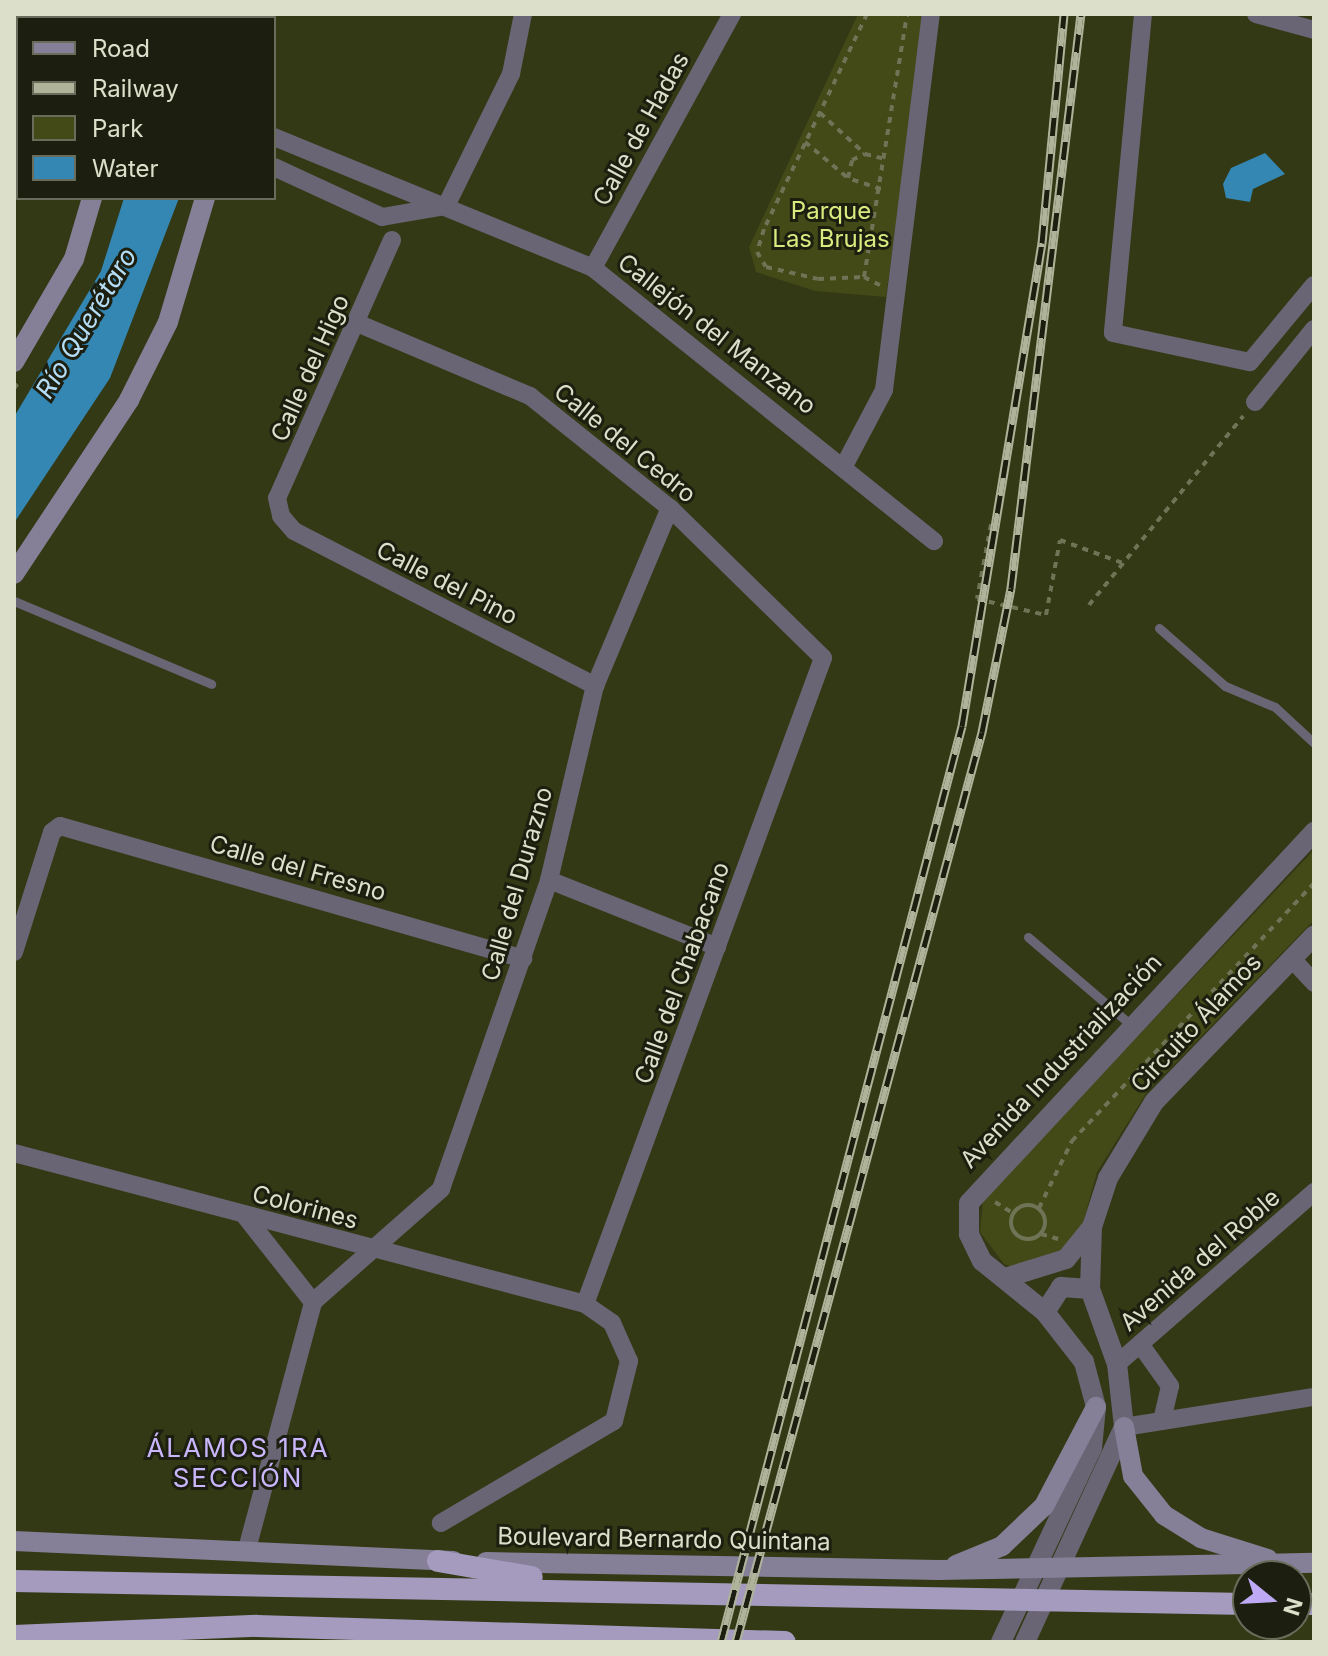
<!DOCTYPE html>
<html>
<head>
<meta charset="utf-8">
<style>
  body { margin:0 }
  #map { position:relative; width:1328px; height:1656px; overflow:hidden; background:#333915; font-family:Inter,sans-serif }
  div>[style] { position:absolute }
  .green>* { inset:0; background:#434a17 }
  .water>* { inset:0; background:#3486b3 }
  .path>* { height:4px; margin-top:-2px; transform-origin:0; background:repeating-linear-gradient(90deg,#6e7455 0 6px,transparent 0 12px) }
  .path>.ring { margin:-2px; padding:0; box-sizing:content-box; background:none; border:4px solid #6e7455; border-radius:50% }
  .service>* { height:9px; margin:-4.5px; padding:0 4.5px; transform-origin:4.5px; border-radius:4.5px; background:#696574 }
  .minor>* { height:18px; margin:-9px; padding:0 9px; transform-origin:9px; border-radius:9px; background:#696574 }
  .tertiary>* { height:20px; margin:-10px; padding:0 10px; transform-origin:10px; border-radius:10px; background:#696574 }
  .secondary>* { height:20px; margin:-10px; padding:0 10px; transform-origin:10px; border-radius:10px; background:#857f97 }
  .trunk>* { height:22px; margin:-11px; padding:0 11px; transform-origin:11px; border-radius:11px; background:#a49bbe }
  .rail>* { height:9px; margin-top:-4.5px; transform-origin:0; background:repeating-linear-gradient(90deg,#1c1f0f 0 18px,#aeb39a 0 36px); box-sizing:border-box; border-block:2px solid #aeb39a }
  span { translate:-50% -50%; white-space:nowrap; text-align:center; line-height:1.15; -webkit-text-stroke:6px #1c1f0f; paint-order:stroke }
  .street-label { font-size:24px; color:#dce0cb }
  .park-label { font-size:24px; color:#d9eb7f }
  .water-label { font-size:26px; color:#b6ddf6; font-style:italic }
  .neighbourhood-label { font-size:26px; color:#cab6fd; letter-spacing:2px }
  .frame { position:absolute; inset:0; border:16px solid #dce0cb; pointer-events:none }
  .legend { position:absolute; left:16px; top:16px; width:260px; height:184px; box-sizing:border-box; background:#1c1f0f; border:2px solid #696c5a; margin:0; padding:10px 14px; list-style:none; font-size:24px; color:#dce0cb }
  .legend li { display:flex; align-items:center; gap:16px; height:40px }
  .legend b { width:40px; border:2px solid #696c5a }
  .north { position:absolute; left:1232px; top:1560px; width:80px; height:80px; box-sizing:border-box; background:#1c1f0f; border:2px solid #696c5a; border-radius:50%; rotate:108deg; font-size:22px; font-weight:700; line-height:32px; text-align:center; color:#dce0cb }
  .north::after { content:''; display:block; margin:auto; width:28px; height:36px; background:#bea9f4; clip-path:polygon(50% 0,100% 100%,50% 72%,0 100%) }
</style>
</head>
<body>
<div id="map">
  <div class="green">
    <div style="clip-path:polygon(858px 14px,924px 14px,886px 297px,815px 291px,756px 272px,749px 247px)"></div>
    <div style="clip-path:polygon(1314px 850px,1314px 920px,1147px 1092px,1097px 1172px,1077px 1244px,1022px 1271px,1004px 1264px,980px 1232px,983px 1200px)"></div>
  </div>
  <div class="water">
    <div style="clip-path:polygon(175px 14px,236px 14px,174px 18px)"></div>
    <div style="clip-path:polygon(1265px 153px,1285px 174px,1253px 189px,1250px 202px,1226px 198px,1223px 184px,1231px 168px)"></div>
    <div style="clip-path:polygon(124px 198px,179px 198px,110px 378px,14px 523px,14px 417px,101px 271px)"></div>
  </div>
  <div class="path">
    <div style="left:867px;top:14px;width:238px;rotate:115.6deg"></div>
    <div style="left:764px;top:229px;width:24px;rotate:107deg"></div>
    <div style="left:757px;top:252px;width:17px;rotate:59deg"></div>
    <div style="left:766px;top:267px;width:53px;rotate:13deg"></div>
    <div style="left:818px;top:279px;width:46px;rotate:-2.5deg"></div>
    <div style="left:864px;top:277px;width:266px;rotate:-80.7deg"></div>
    <div style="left:820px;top:113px;width:61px;rotate:42.3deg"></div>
    <div style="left:805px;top:142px;width:56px;rotate:39.9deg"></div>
    <div style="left:881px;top:189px;width:35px;rotate:-162deg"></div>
    <div style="left:848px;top:178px;width:18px;rotate:-77deg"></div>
    <div style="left:852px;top:160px;width:14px;rotate:-25deg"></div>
    <div style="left:865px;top:154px;width:21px;rotate:14deg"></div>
    <div style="left:864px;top:277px;width:18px;rotate:27deg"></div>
    <div style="left:14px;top:389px;width:11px;rotate:-56deg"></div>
    <div style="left:991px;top:524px;width:76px;rotate:100.6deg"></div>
    <div style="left:977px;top:599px;width:71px;rotate:13.1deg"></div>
    <div style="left:1046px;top:615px;width:76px;rotate:-79.4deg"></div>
    <div style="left:1060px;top:540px;width:67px;rotate:20.1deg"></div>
    <div style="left:1089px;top:605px;width:244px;rotate:-50.8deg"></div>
    <div style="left:995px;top:1202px;width:22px;rotate:32deg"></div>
    <div class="ring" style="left:1011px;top:1205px;width:30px;height:30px"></div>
    <div style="left:1039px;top:1208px;width:75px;rotate:-63.8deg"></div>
    <div style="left:1072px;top:1141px;width:354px;rotate:-46.8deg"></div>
    <div style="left:1041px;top:1234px;width:18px;rotate:16deg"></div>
  </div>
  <div class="service">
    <div style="left:14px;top:601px;width:214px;rotate:22.8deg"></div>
    <div style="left:1159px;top:628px;width:88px;rotate:41.3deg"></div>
    <div style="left:1225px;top:686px;width:54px;rotate:22.8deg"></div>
    <div style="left:1275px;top:707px;width:53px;rotate:42.7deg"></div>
    <div style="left:1028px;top:937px;width:135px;rotate:40.5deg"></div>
  </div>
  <div class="minor">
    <div style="left:1143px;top:14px;width:320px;rotate:95.4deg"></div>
    <div style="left:1113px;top:333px;width:140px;rotate:12deg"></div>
    <div style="left:1250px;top:362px;width:100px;rotate:-50.3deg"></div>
    <div style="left:1256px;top:14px;width:60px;rotate:15.4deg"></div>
    <div style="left:274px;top:137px;width:345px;rotate:22.3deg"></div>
    <div style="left:593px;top:268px;width:437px;rotate:38.7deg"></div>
    <div style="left:274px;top:167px;width:119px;rotate:24.8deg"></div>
    <div style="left:382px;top:217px;width:65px;rotate:-9.8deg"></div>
    <div style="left:446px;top:206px;width:147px;rotate:-63.8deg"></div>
    <div style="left:511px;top:74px;width:61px;rotate:-78.7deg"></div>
    <div style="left:392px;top:240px;width:282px;rotate:114deg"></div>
    <div style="left:277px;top:498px;width:18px;rotate:77deg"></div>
    <div style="left:281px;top:516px;width:20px;rotate:49deg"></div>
    <div style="left:294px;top:531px;width:339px;rotate:27.2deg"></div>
    <div style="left:593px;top:268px;width:290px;rotate:-61.3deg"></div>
    <div style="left:357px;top:323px;width:188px;rotate:22.9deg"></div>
    <div style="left:530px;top:396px;width:179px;rotate:38.7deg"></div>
    <div style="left:670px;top:508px;width:214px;rotate:44.4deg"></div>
    <div style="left:823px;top:658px;width:688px;rotate:110.22deg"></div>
    <div style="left:1255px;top:402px;width:94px;rotate:-51.1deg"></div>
    <div style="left:845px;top:464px;width:84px;rotate:-62.2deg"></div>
    <div style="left:884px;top:390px;width:379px;rotate:-82.9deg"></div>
    <div style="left:549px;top:880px;width:181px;rotate:21.7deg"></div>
    <div style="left:14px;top:952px;width:126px;rotate:-72.4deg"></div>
    <div style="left:52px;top:832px;width:10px;rotate:-37deg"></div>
    <div style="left:60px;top:826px;width:482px;rotate:16deg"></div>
    <div style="left:1292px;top:959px;width:33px;rotate:47deg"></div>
    <div style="left:14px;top:1153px;width:591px;rotate:14.81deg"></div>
    <div style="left:585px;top:1304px;width:33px;rotate:35deg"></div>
    <div style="left:612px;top:1323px;width:42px;rotate:65.9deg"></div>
    <div style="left:629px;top:1361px;width:62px;rotate:104deg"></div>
    <div style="left:614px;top:1421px;width:201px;rotate:149.5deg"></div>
    <div style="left:245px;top:1216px;width:110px;rotate:51.7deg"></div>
    <div style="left:1140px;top:1344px;width:52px;rotate:54.5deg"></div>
    <div style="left:1170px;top:1386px;width:36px;rotate:103deg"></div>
    <div style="left:1117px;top:1364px;width:262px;rotate:-41.1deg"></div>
    <div style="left:1124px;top:1427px;width:192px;rotate:-9deg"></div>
    <div style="left:247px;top:1549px;width:256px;rotate:-75deg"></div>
    <div style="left:313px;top:1302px;width:171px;rotate:-41.4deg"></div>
    <div style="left:441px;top:1189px;width:327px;rotate:-70.7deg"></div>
    <div style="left:549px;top:880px;width:199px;rotate:-76.7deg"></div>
    <div style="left:595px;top:686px;width:193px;rotate:-67.2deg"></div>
  </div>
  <div class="tertiary">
    <div style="left:14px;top:60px;width:4px;rotate:27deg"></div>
    <div style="left:1005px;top:1278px;width:64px;rotate:-17.3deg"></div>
    <div style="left:1066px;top:1259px;width:41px;rotate:-50.9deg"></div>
    <div style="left:1045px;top:1312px;width:30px;rotate:-57deg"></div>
    <div style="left:1061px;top:1287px;width:29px;rotate:4deg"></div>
    <div style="left:1001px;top:1642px;width:214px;rotate:-64.9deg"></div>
    <div style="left:1092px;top:1448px;width:41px;rotate:-84.4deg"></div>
    <div style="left:1096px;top:1407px;width:47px;rotate:-104.9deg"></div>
    <div style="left:1084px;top:1362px;width:63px;rotate:-128deg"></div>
    <div style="left:1045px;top:1312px;width:81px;rotate:-141deg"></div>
    <div style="left:982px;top:1261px;width:30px;rotate:-116deg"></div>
    <div style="left:969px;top:1234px;width:31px;rotate:-90deg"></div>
    <div style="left:969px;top:1203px;width:507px;rotate:-47.08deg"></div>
    <div style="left:1025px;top:1642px;width:237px;rotate:-65.3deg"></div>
    <div style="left:1124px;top:1427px;width:63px;rotate:-96.3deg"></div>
    <div style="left:1117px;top:1364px;width:80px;rotate:-109.8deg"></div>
    <div style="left:1090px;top:1289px;width:62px;rotate:-88.2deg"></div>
    <div style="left:1092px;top:1227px;width:52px;rotate:-71.9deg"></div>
    <div style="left:1108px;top:1178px;width:89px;rotate:-58.8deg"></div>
    <div style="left:1154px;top:1102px;width:231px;rotate:-46.1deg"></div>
  </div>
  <div class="secondary">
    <div style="left:146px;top:18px;width:4px;rotate:-76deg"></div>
    <div style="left:257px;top:18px;width:4px;rotate:-76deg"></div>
    <div style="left:14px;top:362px;width:119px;rotate:-59.8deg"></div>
    <div style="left:74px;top:259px;width:64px;rotate:-73.6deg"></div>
    <div style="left:14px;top:574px;width:209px;rotate:-56.5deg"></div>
    <div style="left:129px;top:400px;width:87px;rotate:-63.4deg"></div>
    <div style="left:168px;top:322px;width:129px;rotate:-73.4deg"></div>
    <div style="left:1124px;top:1427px;width:50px;rotate:79.6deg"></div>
    <div style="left:1133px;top:1476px;width:50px;rotate:51.5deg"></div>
    <div style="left:1164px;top:1515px;width:44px;rotate:31.9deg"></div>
    <div style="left:1201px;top:1538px;width:70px;rotate:17.4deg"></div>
    <div style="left:14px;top:1541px;width:440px;rotate:2.6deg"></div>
    <div style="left:486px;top:1562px;width:453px;rotate:1deg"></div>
    <div style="left:939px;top:1570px;width:375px;rotate:-1.1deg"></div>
    <div style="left:956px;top:1565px;width:50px;rotate:-22.4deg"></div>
    <div style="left:1002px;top:1546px;width:58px;rotate:-43.6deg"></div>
    <div style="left:1044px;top:1506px;width:112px;rotate:-62.3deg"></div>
  </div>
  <div class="trunk">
    <div style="left:438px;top:1561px;width:95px;rotate:9.7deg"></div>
    <div style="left:14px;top:1581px;width:1234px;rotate:1.07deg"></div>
    <div style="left:1296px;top:1604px;width:18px"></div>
    <div style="left:14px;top:1636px;width:243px;rotate:-2.4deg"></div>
    <div style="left:257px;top:1626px;width:528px;rotate:1.74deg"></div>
  </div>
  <div class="rail">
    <div style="left:721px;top:1642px;width:947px;rotate:-75.26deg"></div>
    <div style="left:962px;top:726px;width:490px;rotate:-80.6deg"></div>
    <div style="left:1042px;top:243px;width:230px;rotate:-84.5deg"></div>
    <div style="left:736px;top:1642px;width:943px;rotate:-74.87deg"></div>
    <div style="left:982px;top:732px;width:147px;rotate:-78.6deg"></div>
    <div style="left:1011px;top:588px;width:578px;rotate:-83.05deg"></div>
  </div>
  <div class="street-label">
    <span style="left:641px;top:129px;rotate:-61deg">Calle de Hadas</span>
    <span style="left:717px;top:334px;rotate:38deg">Callejón del Manzano</span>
    <span style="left:310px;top:368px;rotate:-66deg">Calle del Higo</span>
    <span style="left:625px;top:443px;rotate:39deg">Calle del Cedro</span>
    <span style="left:447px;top:583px;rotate:27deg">Calle del Pino</span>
    <span style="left:298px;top:868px;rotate:16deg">Calle del Fresno</span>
    <span style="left:517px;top:884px;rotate:-74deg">Calle del Durazno</span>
    <span style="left:682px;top:973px;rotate:-70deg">Calle del Chabacano</span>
    <span style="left:1196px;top:1023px;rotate:-47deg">Circuito Álamos</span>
    <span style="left:1061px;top:1061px;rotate:-47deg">Avenida Industrialización</span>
    <span style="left:305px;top:1207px;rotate:15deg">Colorines</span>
    <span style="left:1200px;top:1260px;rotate:-41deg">Avenida del Roble</span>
    <span style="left:664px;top:1539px;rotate:1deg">Boulevard Bernardo Quintana</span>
  </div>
  <div class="park-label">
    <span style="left:831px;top:225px">Parque<br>Las Brujas</span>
  </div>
  <div class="water-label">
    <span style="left:86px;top:323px;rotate:-59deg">Río Querétaro</span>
  </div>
  <div class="neighbourhood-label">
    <span style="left:238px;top:1463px">ÁLAMOS 1RA<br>SECCIÓN</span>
  </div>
  <div class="frame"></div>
  <ul class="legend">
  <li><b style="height:10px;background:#857f97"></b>Road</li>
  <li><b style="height:10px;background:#aeb39a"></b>Railway</li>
  <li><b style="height:22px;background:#434a17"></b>Park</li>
  <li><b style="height:22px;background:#3486b3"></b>Water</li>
  </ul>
  <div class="north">N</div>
</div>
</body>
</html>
